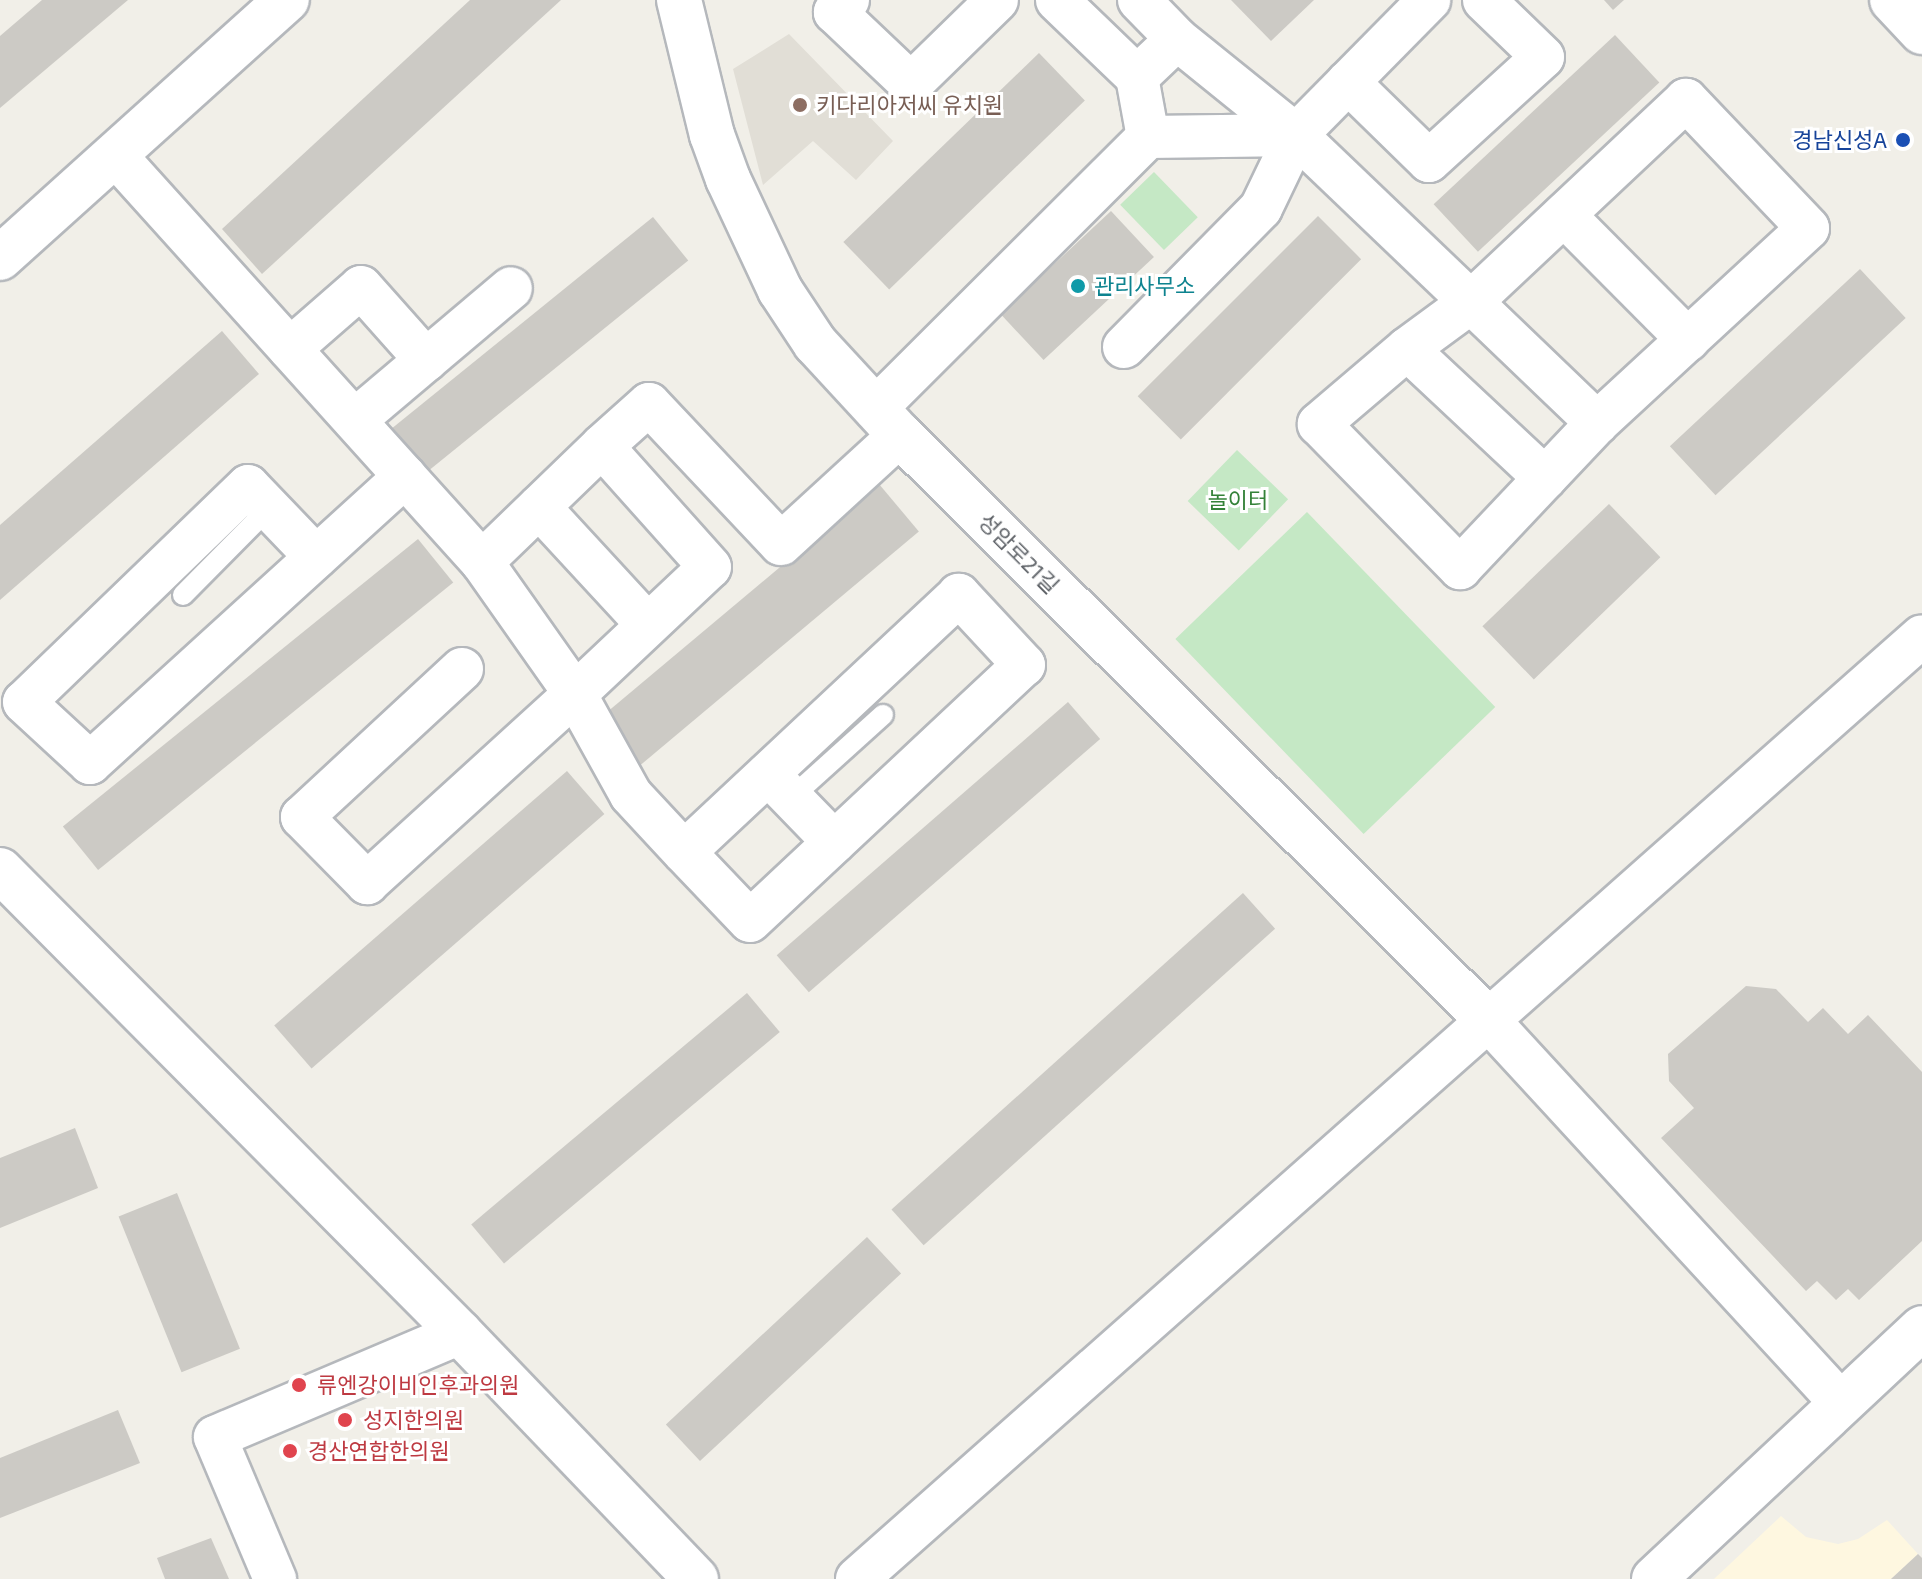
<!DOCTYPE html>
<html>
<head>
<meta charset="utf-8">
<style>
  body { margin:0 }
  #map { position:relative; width:1922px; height:1579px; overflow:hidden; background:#f1efe8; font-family:"Exo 2","Noto Sans KR",sans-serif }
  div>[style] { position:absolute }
  .commercial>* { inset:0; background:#fef7e0 }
  .education>* { inset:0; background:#e1ded6 }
  .green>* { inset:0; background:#c5e8c5; transform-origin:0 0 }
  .building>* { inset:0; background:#cccac5; transform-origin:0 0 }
  .roads { filter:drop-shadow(2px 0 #b5b8bc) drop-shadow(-2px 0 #b5b8bc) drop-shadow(0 2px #b5b8bc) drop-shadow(0 -2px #b5b8bc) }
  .service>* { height:20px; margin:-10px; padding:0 10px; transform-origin:10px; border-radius:10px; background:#fff }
  .minor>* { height:42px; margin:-21px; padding:0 21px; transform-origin:21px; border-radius:21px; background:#fff }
  .tertiary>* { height:44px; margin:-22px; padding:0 22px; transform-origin:22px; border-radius:22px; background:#fff }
  .dots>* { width:22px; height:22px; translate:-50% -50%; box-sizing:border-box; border:4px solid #fff; border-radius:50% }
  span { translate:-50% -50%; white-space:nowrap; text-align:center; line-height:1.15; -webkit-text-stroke:6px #fff; paint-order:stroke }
  .education-label { font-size:22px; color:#785e54 }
  .left { translate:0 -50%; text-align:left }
  .transit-label { font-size:22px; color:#164399 }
  .right { translate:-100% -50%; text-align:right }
  .culture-label { font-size:22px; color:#0d838f }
  .park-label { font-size:22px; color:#348238 }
  .street-label { font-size:22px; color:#5f6368 }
  .health-label { font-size:22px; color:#be3a42 }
</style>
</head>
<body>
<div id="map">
  <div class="commercial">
    <div style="clip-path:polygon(1781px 1516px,1806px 1537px,1838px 1544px,1858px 1539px,1887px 1520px,1918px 1554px,1891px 1579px,1714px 1579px)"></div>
  </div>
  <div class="education">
    <div style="clip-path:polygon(789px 34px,893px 141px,856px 180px,813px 141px,763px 185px,733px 69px)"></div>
  </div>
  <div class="green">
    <div style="left:1154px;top:172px;width:63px;height:47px;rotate:46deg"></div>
    <div style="left:1237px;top:450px;width:71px;height:71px;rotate:44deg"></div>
    <div style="left:1307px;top:512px;width:271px;height:183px;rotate:46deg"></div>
  </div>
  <div class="building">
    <div style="clip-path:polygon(42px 0,128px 0,0 108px,0 36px)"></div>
    <div style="clip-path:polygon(470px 0,561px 0,262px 274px,222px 229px)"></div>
    <div style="clip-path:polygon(1231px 0,1314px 0,1271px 41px)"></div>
    <div style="clip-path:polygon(1604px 0,1624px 0,1613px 10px)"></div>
    <div style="left:1615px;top:35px;width:65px;height:248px;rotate:47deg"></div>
    <div style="left:1039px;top:53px;width:66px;height:272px;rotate:46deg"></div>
    <div style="left:1111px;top:211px;width:63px;height:151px;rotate:47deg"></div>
    <div style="left:1318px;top:216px;width:61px;height:255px;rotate:45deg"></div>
    <div style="left:653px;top:217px;width:56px;height:339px;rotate:51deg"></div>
    <div style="left:1860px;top:269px;width:67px;height:260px;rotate:47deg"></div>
    <div style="clip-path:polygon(222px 331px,259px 374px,0 600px,0 525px)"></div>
    <div style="left:879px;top:484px;width:62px;height:363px;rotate:50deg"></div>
    <div style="left:1609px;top:504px;width:74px;height:176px;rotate:46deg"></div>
    <div style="left:418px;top:539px;width:56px;height:457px;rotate:51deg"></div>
    <div style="left:1068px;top:702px;width:49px;height:386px;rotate:49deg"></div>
    <div style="left:567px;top:771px;width:57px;height:388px;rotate:49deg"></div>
    <div style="left:1243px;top:893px;width:48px;height:473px;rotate:48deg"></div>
    <div style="clip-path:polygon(1746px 986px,1776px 989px,1808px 1022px,1823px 1008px,1848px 1034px,1868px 1015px,1922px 1072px,1922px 1241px,1859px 1300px,1848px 1289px,1836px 1300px,1817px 1281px,1806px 1291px,1661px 1138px,1694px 1108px,1669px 1081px,1668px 1054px)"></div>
    <div style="left:747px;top:993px;width:51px;height:360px;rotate:50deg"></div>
    <div style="clip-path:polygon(75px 1128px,98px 1188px,0 1228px,0 1158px)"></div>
    <div style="left:177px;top:1193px;width:168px;height:63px;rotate:68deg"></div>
    <div style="left:867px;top:1237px;width:50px;height:275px;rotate:47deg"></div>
    <div style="clip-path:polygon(118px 1410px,140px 1463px,0 1518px,0 1458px)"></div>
    <div style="clip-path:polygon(211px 1538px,229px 1579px,165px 1579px,157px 1558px)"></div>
    <div style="clip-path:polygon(1918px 1554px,1922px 1558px,1922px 1579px,1891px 1579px)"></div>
  </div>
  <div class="roads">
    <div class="service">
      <div style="left:183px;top:595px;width:122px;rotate:-45.3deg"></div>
      <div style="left:791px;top:798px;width:124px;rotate:-42.1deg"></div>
    </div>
    <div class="minor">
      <div style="left:848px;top:0;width:18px;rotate:137deg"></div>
      <div style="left:835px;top:12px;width:105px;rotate:43.5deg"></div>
      <div style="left:911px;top:84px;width:120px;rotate:-44.3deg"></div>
      <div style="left:1057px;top:0;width:111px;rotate:43.9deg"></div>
      <div style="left:1139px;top:0;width:54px;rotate:45.7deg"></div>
      <div style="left:1348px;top:82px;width:113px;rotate:44.3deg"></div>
      <div style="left:1429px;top:161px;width:154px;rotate:-42.4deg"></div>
      <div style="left:1543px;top:57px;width:82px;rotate:-136deg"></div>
      <div style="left:1148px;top:137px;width:61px;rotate:-100.4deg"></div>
      <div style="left:1137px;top:77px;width:55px;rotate:-43.5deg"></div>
      <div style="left:1177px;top:39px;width:153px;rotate:38.9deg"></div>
      <div style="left:1296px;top:135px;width:242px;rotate:43.7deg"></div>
      <div style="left:1471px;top:302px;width:175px;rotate:43.8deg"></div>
      <div style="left:1597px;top:423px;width:287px;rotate:-42.7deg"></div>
      <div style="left:1808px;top:228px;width:177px;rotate:-133.6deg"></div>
      <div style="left:1686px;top:100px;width:295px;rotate:136.8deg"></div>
      <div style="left:1471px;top:302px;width:79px;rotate:143.7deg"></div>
      <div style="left:1407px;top:349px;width:189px;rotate:43.1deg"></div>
      <div style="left:1545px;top:478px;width:76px;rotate:-46.6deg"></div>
      <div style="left:115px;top:155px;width:548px;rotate:47.96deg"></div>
      <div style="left:482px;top:562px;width:161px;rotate:54.8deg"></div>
      <div style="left:575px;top:694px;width:185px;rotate:-43.3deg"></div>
      <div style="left:710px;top:567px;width:162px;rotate:-131.8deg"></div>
      <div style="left:602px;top:446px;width:167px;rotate:136deg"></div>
      <div style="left:1564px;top:215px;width:176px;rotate:45.2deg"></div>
      <div style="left:1124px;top:347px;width:195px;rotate:-45.4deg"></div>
      <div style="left:1261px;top:208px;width:81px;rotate:-64.4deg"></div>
      <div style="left:290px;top:349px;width:94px;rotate:-41.1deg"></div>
      <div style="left:361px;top:287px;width:98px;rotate:48.3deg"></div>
      <div style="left:1407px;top:349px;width:116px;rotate:139.6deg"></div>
      <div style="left:1319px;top:424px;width:202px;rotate:45.6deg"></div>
      <div style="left:1460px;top:568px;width:124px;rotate:-46.6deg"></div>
      <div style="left:875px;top:409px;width:385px;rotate:-44.9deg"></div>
      <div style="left:1148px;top:137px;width:148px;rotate:-0.8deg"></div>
      <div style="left:1296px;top:135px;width:190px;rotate:-45.4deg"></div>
      <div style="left:355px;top:420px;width:204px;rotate:-40.2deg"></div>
      <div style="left:602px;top:446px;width:63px;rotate:-41.8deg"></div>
      <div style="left:649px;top:404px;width:192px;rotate:46.7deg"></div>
      <div style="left:781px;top:544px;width:161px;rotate:-42.5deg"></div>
      <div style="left:539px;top:507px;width:158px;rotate:47.3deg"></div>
      <div style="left:316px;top:557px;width:98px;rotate:-133.8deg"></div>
      <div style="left:248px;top:486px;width:311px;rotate:136deg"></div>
      <div style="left:24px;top:702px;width:90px;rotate:42.7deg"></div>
      <div style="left:90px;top:763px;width:426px;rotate:-42.3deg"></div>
      <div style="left:462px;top:669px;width:218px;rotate:137.2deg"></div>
      <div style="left:302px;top:817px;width:93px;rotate:45.4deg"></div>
      <div style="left:367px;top:883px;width:281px;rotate:-42.3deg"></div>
      <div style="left:575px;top:694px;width:115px;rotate:61deg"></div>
      <div style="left:631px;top:795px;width:78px;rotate:47.1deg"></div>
      <div style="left:684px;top:852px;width:95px;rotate:46.3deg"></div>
      <div style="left:750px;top:921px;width:375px;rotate:-43.1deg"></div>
      <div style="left:1024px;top:665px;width:96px;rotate:-132.9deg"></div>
      <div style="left:959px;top:595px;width:376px;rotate:136.9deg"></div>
      <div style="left:768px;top:774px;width:95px;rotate:45.9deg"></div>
      <div style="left:1490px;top:1022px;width:518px;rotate:47.35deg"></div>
      <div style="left:275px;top:1579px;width:154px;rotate:-112.9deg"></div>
      <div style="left:215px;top:1437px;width:266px;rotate:-23deg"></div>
      <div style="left:857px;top:1579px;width:1422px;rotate:-41.52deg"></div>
    </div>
    <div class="tertiary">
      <div style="left:679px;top:0;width:139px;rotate:76.3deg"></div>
      <div style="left:712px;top:135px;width:47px;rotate:70deg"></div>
      <div style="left:728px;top:179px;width:123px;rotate:64.9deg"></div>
      <div style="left:780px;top:290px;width:64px;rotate:56.6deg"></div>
      <div style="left:815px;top:343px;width:125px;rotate:47.3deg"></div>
      <div style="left:900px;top:435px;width:832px;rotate:44.85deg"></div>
      <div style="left:1892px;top:0;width:44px;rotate:46.8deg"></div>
      <div style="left:0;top:258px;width:386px;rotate:-42deg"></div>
      <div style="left:0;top:870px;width:653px;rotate:45.19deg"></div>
      <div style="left:460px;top:1333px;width:341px;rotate:46.2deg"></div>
      <div style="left:1654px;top:1579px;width:367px;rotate:-43.1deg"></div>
    </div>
  </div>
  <div class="dots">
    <div style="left:800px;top:105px;background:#8d6e63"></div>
    <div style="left:1903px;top:140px;background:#1a4fb4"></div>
    <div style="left:1078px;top:286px;background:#0f9aa8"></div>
    <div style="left:299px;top:1385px;background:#e0444e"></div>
    <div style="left:345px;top:1420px;background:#e0444e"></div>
    <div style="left:290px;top:1451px;background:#e0444e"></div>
  </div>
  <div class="education-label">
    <span class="left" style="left:816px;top:105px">키다리아저씨 유치원</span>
  </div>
  <div class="transit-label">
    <span class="right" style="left:1887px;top:140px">경남신성A</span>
  </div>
  <div class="culture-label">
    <span class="left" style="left:1094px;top:286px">관리사무소</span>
  </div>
  <div class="park-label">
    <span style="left:1238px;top:500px">놀이터</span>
  </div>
  <div class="street-label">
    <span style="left:1019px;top:553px;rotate:45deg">성암로21길</span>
  </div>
  <div class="health-label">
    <span class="left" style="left:317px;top:1385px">류엔강이비인후과의원</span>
    <span class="left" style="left:363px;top:1420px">성지한의원</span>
    <span class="left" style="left:308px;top:1451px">경산연합한의원</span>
  </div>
</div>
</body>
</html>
